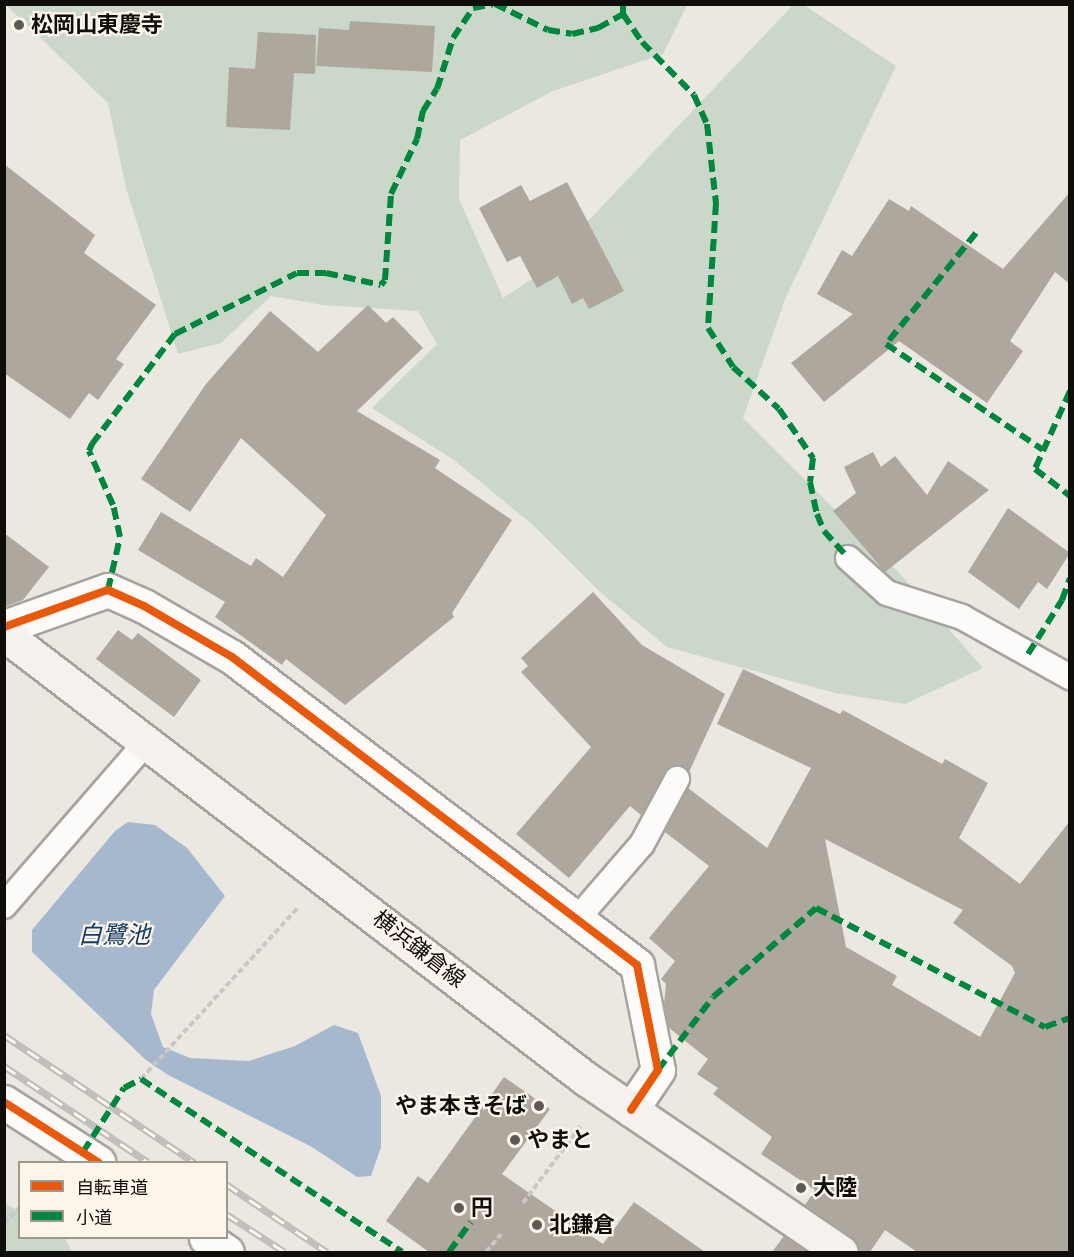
<!DOCTYPE html>
<html>
<head>
<meta charset="utf-8">
<style>
  body { margin:0 }
  #map { position:relative; width:1074px; height:1257px; overflow:hidden; background:#ebe7e1; font-family:Cabin,"Noto Sans JP",sans-serif }
  div>[style] { position:absolute }
  .green>* { inset:0; background:#cbd8c9 }
  .water>* { inset:0; background:#a6b8cd }
  .building>* { inset:0; background:#aea79e }
  .path>* { height:4px; margin-top:-2px; transform-origin:0; background:repeating-linear-gradient(90deg,#c9c8c6 0 6px,transparent 0 9px) }
  .roads { filter:drop-shadow(2px 0 #a6a39e) drop-shadow(-2px 0 #a6a39e) drop-shadow(0 2px #a6a39e) drop-shadow(0 -2px #a6a39e) }
  .lane>* { height:24px; margin:-12px; padding:0 12px; transform-origin:12px; border-radius:12px; background:#fcfbfa }
  .street>* { height:33px; margin:-16.5px; padding:0 16.5px; transform-origin:16.5px; border-radius:16.5px; background:#fcfbfa }
  .primary>* { height:33px; margin:-16.5px; padding:0 16.5px; transform-origin:16.5px; border-radius:16.5px; background:#f6f1ed }
  .rail>* { height:7px; margin-top:-3.5px; transform-origin:0; background:repeating-linear-gradient(90deg,#fdf5ea 0 14px,#bebcbb 0 28px); box-sizing:border-box; border-block:2px solid #bebcbb }
  .quiet>* { height:6px; margin-top:-3px; transform-origin:0; background:repeating-linear-gradient(90deg,#00873e 0 12px,transparent 0 18px) }
  .cycleway>* { height:8px; margin:-4px; padding:0 4px; transform-origin:4px; border-radius:4px; background:#e8590c }
  .dots>* { width:16px; height:16px; translate:-50% -50%; box-sizing:border-box; border:3px solid #fdf5ea; border-radius:50% }
  span { translate:-50% -50%; white-space:nowrap; text-align:center; line-height:1.15; -webkit-text-stroke:4.5px #fdf5ea; paint-order:stroke }
  .poi-label { font-size:22px; color:#100e0a; font-weight:700 }
  .left { translate:0 -50%; text-align:left }
  .right { translate:-100% -50%; text-align:right }
  .street-label { font-size:22px; color:#100e0a }
  .water-label { font-size:24px; color:#133b66; font-style:italic }
  .frame { position:absolute; inset:0; border:6px solid #100e0a; pointer-events:none }
  .legend { position:absolute; left:18px; top:1161px; width:210px; height:78px; box-sizing:border-box; background:#fdf5ea; border:2px solid #9e9990; margin:0; padding:8px 10px; list-style:none; font-size:18px; color:#100e0a }
  .legend li { display:flex; align-items:center; gap:12px; height:30px }
  .legend b { width:30px; border:2px solid #9e9990 }
</style>
</head>
<body>
<div id="map">
  <div class="green">
    <div style="clip-path:polygon(5px 4px,687px 5px,663px 54px,553px 91px,460px 140px,459px 199px,503px 298px,535px 277px,793px 5px,804px 5px,896px 66px,786px 297px,743px 418px,902px 576px,983px 668px,905px 704px,835px 693px,667px 647px,600px 592px,534px 526px,454px 460px,372px 408px,437px 344px,418px 311px,323px 305px,271px 296px,221px 343px,178px 354px,126px 188px,108px 103px)"></div>
    <div style="clip-path:polygon(4px 1203px,19px 1211px,20px 1238px,65px 1238px,72px 1252px,5px 1252px)"></div>
  </div>
  <div class="water">
    <div style="clip-path:polygon(128px 822px,155px 825px,187px 848px,225px 896px,154px 990px,151px 1014px,163px 1047px,190px 1058px,249px 1061px,295px 1046px,334px 1025px,358px 1033px,381px 1096px,381px 1147px,371px 1176px,357px 1177px,312px 1147px,168px 1075px,146px 1060px,32px 952px,32px 930px,115px 831px)"></div>
  </div>
  <div class="building">
    <div style="clip-path:polygon(350px 21px,435px 26px,432px 72px,316px 66px,319px 28px,349px 30px)"></div>
    <div style="clip-path:polygon(258px 32px,316px 35px,315px 74px,294px 73px,290px 130px,226px 127px,229px 67px,255px 69px)"></div>
    <div style="clip-path:polygon(4px 164px,95px 235px,84px 253px,156px 305px,116px 359px,124px 364px,98px 400px,89px 393px,70px 419px,4px 373px)"></div>
    <div style="clip-path:polygon(567px 182px,624px 291px,589px 309px,583px 298px,572px 304px,558px 276px,537px 288px,520px 256px,507px 262px,479px 208px,521px 185px,530px 201px)"></div>
    <div style="clip-path:polygon(1070px 192px,1070px 284px,1055px 272px,1010px 341px,1023px 351px,987px 403px,899px 341px,824px 402px,791px 363px,853px 314px,817px 294px,842px 250px,852px 256px,889px 199px,909px 211px,911px 206px,1003px 269px)"></div>
    <div style="clip-path:polygon(368px 305px,386px 323px,393px 317px,423px 348px,357px 411px,440px 460px,435px 468px,512px 520px,452px 613px,454px 617px,345px 705px,286px 659px,282px 665px,215px 617px,225px 602px,138px 550px,161px 512px,251px 566px,256px 558px,283px 577px,326px 515px,241px 438px,190px 512px,141px 479px,206px 384px,270px 311px,318px 352px)"></div>
    <div style="clip-path:polygon(873px 452px,881px 467px,895px 456px,927px 495px,948px 461px,989px 490px,885px 572px,833px 511px,856px 493px,844px 467px)"></div>
    <div style="clip-path:polygon(1008px 508px,1070px 553px,1047px 589px,1038px 582px,1019px 609px,968px 572px)"></div>
    <div style="clip-path:polygon(4px 533px,49px 567px,23px 600px,4px 607px)"></div>
    <div style="clip-path:polygon(593px 592px,642px 645px,725px 694px,689px 772px,683px 766px,669px 767px,641px 815px,630px 806px,569px 878px,516px 834px,591px 747px,521px 672px,528px 666px,521px 658px)"></div>
    <div style="clip-path:polygon(118px 630px,132px 640px,138px 633px,201px 680px,174px 717px,96px 659px)"></div>
    <div style="clip-path:polygon(evenodd,743px 669px,840px 714px,843px 710px,942px 764px,945px 759px,988px 783px,959px 838px,1020px 884px,1070px 821px,1070px 1252px,917px 1252px,885px 1230px,870px 1252px,860px 1252px,852px 1237px,805px 1205px,815px 1190px,761px 1154px,772px 1137px,713px 1094px,718px 1088px,697px 1074px,708px 1059px,669px 1028px,664px 1004px,666px 984px,661px 979px,675px 961px,649px 938px,709px 866px,665px 832px,688px 788px,767px 848px,811px 768px,717px 724px,743px 669px,825px 839px,963px 910px,953px 923px,1012px 966px,1015px 973px,980px 1037px,892px 985px,897px 976px,846px 947px,825px 839px)"></div>
    <div style="clip-path:polygon(504px 1077px,550px 1109px,502px 1174px,603px 1244px,634px 1202px,705px 1252px,429px 1252px,386px 1221px,418px 1176px,428px 1183px)"></div>
    <div style="clip-path:polygon(784px 1236px,808px 1252px,772px 1252px)"></div>
  </div>
  <div class="path">
    <div style="left:141px;top:1079px;width:231px;rotate:-47.5deg"></div>
    <div style="left:523px;top:1203px;width:99px;rotate:-53.2deg"></div>
    <div style="left:4px;top:1223px;width:23px;rotate:-45deg"></div>
    <div style="left:486px;top:1252px;width:23px;rotate:-50deg"></div>
  </div>
  <div class="roads">
    <div class="lane">
      <div style="left:848px;top:558px;width:52px;rotate:41.9deg"></div>
      <div style="left:887px;top:593px;width:79px;rotate:17.7deg"></div>
      <div style="left:962px;top:617px;width:124px;rotate:29.1deg"></div>
      <div style="left:4px;top:906px;width:215px;rotate:-49deg"></div>
      <div style="left:577px;top:919px;width:99px;rotate:-49.1deg"></div>
      <div style="left:642px;top:844px;width:74px;rotate:-61.7deg"></div>
    </div>
    <div class="street">
      <div style="left:4px;top:627px;width:110px;rotate:-19.6deg"></div>
      <div style="left:108px;top:590px;width:39px;rotate:24deg"></div>
      <div style="left:144px;top:606px;width:102px;rotate:30.1deg"></div>
      <div style="left:232px;top:657px;width:509px;rotate:37.25deg"></div>
      <div style="left:637px;top:965px;width:107px;rotate:78.7deg"></div>
      <div style="left:658px;top:1070px;width:48px;rotate:124deg"></div>
      <div style="left:4px;top:1102px;width:112px;rotate:32.6deg"></div>
      <div style="left:206px;top:1238px;width:25px;rotate:34deg"></div>
    </div>
    <div class="primary">
      <div style="left:4px;top:634px;width:733px;rotate:37.4deg"></div>
      <div style="left:586px;top:1079px;width:308px;rotate:34.2deg"></div>
    </div>
  </div>
  <div class="rail">
    <div style="left:4px;top:1035px;width:229px;rotate:33.8deg"></div>
    <div style="left:4px;top:1066px;width:173px;rotate:33.7deg"></div>
    <div style="left:226px;top:1184px;width:122px;rotate:34deg"></div>
    <div style="left:226px;top:1214px;width:70px;rotate:32.8deg"></div>
  </div>
  <div class="quiet">
    <div style="left:495px;top:4px;width:59px;rotate:26.1deg"></div>
    <div style="left:548px;top:30px;width:24px;rotate:9deg"></div>
    <div style="left:572px;top:34px;width:27px;rotate:-13deg"></div>
    <div style="left:598px;top:28px;width:29px;rotate:-29deg"></div>
    <div style="left:623px;top:14px;width:10px;rotate:-90deg"></div>
    <div style="left:623px;top:14px;width:34px;rotate:56deg"></div>
    <div style="left:642px;top:42px;width:74px;rotate:45.5deg"></div>
    <div style="left:694px;top:95px;width:32px;rotate:66deg"></div>
    <div style="left:707px;top:124px;width:80px;rotate:83.5deg"></div>
    <div style="left:716px;top:203px;width:125px;rotate:93.7deg"></div>
    <div style="left:708px;top:328px;width:46px;rotate:57.3deg"></div>
    <div style="left:733px;top:367px;width:62px;rotate:42.4deg"></div>
    <div style="left:779px;top:409px;width:60px;rotate:55.2deg"></div>
    <div style="left:813px;top:458px;width:24px;rotate:97deg"></div>
    <div style="left:810px;top:482px;width:33px;rotate:78deg"></div>
    <div style="left:817px;top:514px;width:18px;rotate:68deg"></div>
    <div style="left:824px;top:531px;width:36px;rotate:48deg"></div>
    <div style="left:976px;top:233px;width:143px;rotate:129deg"></div>
    <div style="left:886px;top:344px;width:189px;rotate:34deg"></div>
    <div style="left:1070px;top:391px;width:85px;rotate:114.2deg"></div>
    <div style="left:1035px;top:469px;width:44px;rotate:37.6deg"></div>
    <div style="left:108px;top:590px;width:54px;rotate:-77.2deg"></div>
    <div style="left:120px;top:537px;width:33px;rotate:-102deg"></div>
    <div style="left:113px;top:505px;width:59px;rotate:-114deg"></div>
    <div style="left:89px;top:451px;width:8px;rotate:-67deg"></div>
    <div style="left:92px;top:444px;width:138px;rotate:-53deg"></div>
    <div style="left:175px;top:334px;width:136px;rotate:-26.6deg"></div>
    <div style="left:297px;top:273px;width:29px"></div>
    <div style="left:326px;top:273px;width:56px;rotate:12.3deg"></div>
    <div style="left:381px;top:285px;width:6px;rotate:-51deg"></div>
    <div style="left:385px;top:280px;width:86px;rotate:-86deg"></div>
    <div style="left:391px;top:194px;width:61px;rotate:-64.7deg"></div>
    <div style="left:417px;top:139px;width:29px;rotate:-78deg"></div>
    <div style="left:423px;top:111px;width:26px;rotate:-58deg"></div>
    <div style="left:437px;top:89px;width:53px;rotate:-72.6deg"></div>
    <div style="left:453px;top:38px;width:36px;rotate:-56deg"></div>
    <div style="left:473px;top:8px;width:20px;rotate:-11deg"></div>
    <div style="left:1028px;top:654px;width:64px;rotate:-57.8deg"></div>
    <div style="left:1062px;top:600px;width:23px;rotate:-70deg"></div>
    <div style="left:658px;top:1070px;width:91px;rotate:-53deg"></div>
    <div style="left:713px;top:997px;width:136px;rotate:-40.8deg"></div>
    <div style="left:816px;top:908px;width:258px;rotate:27.5deg"></div>
    <div style="left:1045px;top:1027px;width:27px;rotate:-20deg"></div>
    <div style="left:83px;top:1152px;width:76px;rotate:-57.4deg"></div>
    <div style="left:124px;top:1088px;width:19px;rotate:-28deg"></div>
    <div style="left:141px;top:1079px;width:313px;rotate:33.5deg"></div>
    <div style="left:449px;top:1252px;width:37px;rotate:-54deg"></div>
  </div>
  <div class="cycleway">
    <div style="left:4px;top:627px;width:110px;rotate:-19.6deg"></div>
    <div style="left:108px;top:590px;width:39px;rotate:24deg"></div>
    <div style="left:144px;top:606px;width:102px;rotate:30.1deg"></div>
    <div style="left:232px;top:657px;width:509px;rotate:37.25deg"></div>
    <div style="left:637px;top:965px;width:107px;rotate:78.7deg"></div>
    <div style="left:658px;top:1070px;width:48px;rotate:124deg"></div>
    <div style="left:4px;top:1102px;width:112px;rotate:32.6deg"></div>
  </div>
  <div class="dots">
    <div style="left:19px;top:25px;background:#5d5a55"></div>
    <div style="left:539px;top:1106px;background:#5d5a55"></div>
    <div style="left:515px;top:1140px;background:#5d5a55"></div>
    <div style="left:801px;top:1188px;background:#5d5a55"></div>
    <div style="left:459px;top:1208px;background:#5d5a55"></div>
    <div style="left:537px;top:1225px;background:#5d5a55"></div>
  </div>
  <div class="poi-label">
    <span class="left" style="left:31px;top:25px">松岡山東慶寺</span>
    <span class="right" style="left:527px;top:1106px">やま本きそば</span>
    <span class="left" style="left:527px;top:1140px">やまと</span>
    <span class="left" style="left:813px;top:1188px">大陸</span>
    <span class="left" style="left:471px;top:1208px">円</span>
    <span class="left" style="left:549px;top:1225px">北鎌倉</span>
  </div>
  <div class="street-label">
    <span style="left:419px;top:949px;rotate:38deg">横浜鎌倉線</span>
  </div>
  <div class="water-label">
    <span style="left:114px;top:935px">白鷺池</span>
  </div>
  <div class="frame"></div>
  <ul class="legend">
  <li><b style="height:8px;background:#e8590c"></b>自転車道</li>
  <li><b style="height:8px;background:#00873e"></b>小道</li>
  </ul>
</div>
</body>
</html>
